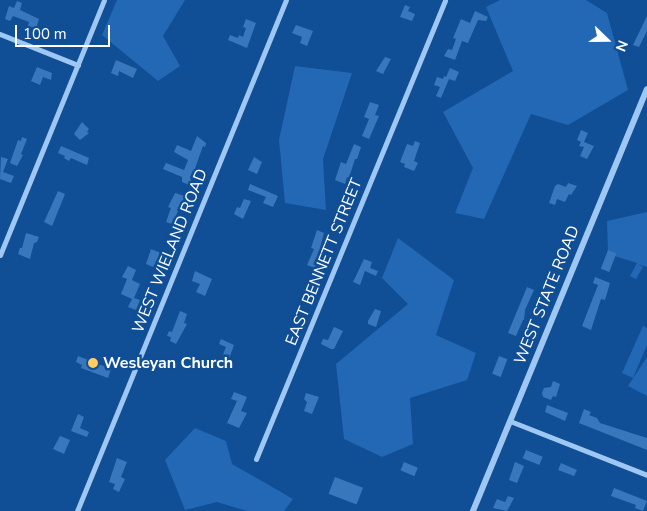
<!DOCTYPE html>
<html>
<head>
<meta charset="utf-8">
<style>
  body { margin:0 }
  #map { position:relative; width:647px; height:511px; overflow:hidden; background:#104e95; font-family:"Nunito Sans",sans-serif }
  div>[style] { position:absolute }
  .green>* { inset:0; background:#2268b4 }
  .building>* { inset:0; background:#3977bd; transform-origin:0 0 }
  .minor>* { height:5px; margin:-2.5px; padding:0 2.5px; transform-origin:2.5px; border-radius:2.5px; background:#9fc7f3 }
  .tertiary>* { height:6px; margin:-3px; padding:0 3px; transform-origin:3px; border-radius:3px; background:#9fc7f3 }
  .dots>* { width:14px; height:14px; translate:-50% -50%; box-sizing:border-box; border:2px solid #104e95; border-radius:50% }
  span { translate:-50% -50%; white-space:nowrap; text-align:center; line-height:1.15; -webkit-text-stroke:5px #104e95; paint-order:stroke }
  .street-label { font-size:16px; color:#fff }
  .poi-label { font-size:16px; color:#fff; font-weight:700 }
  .left { translate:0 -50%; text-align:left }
  .north { position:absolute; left:582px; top:15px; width:50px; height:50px; -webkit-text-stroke:4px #104e95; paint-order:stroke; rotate:112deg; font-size:14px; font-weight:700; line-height:20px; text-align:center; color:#fff }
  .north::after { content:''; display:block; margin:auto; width:18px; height:22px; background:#fff; clip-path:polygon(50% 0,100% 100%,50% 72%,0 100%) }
  .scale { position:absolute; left:15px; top:25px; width:95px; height:22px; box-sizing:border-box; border:2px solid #fff; border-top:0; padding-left:6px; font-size:15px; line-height:18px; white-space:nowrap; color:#fff; -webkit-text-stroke:4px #104e95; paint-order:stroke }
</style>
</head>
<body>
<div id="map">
  <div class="green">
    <div style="clip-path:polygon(117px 0,185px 0,163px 36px,180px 66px,158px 81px,102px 35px)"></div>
    <div style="clip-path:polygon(500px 0,586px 0,607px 13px,628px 90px,568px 125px,531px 114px,484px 219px,455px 213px,473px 168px,443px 112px,513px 71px,486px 7px)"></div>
    <div style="clip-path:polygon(295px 66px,352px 73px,323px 159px,326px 210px,285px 203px,279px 140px)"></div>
    <div style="clip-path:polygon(647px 212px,647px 267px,638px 264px,643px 267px,636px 279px,630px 276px,637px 263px,608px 254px,607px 221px)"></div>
    <div style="clip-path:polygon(398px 238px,454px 280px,436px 335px,476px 353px,467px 380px,410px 398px,413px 444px,382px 457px,344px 439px,336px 364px,408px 304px,382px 278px)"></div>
    <div style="clip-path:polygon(643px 326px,647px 328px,647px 345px,633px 378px,622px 373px)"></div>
    <div style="clip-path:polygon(647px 357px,647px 396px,628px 386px)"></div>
    <div style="clip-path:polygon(195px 428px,226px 441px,232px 464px,293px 499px,284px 511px,247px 511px,217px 502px,185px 510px,165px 460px)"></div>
  </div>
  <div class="building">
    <div style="clip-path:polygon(17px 1px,22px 3px,20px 10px,39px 19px,36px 29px,28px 26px,29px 22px,13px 16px,10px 21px,5px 19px,9px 6px,14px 8px)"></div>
    <div style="clip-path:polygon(405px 5px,410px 7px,408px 11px,415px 14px,412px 21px,400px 17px)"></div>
    <div style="clip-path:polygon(475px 11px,488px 17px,486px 21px,478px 20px,468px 43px,462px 41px,455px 60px,444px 56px,448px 49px,452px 50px,456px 39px,453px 38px,461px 19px,470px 23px)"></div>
    <div style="clip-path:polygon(647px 16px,647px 31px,639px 47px,633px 45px)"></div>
    <div style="clip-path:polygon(246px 19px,256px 23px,247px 48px,228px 40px,230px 35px,238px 38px,239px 35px,243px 37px,246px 28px,243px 27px)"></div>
    <div style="clip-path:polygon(296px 25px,313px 31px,307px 46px,300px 43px,302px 37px,292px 33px)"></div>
    <div style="clip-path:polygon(385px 57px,391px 59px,383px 74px,376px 71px)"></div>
    <div style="clip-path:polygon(116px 60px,137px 69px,133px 78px,119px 71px,118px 76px,111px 73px)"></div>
    <div style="clip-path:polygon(37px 67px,52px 73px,51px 80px,43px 77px,40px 85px,31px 81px)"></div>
    <div style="clip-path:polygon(450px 68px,459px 72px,455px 81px,449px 79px,441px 98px,436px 96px,440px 87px,434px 85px,437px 77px,443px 79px,444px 76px,446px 77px)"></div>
    <div style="clip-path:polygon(370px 102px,379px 105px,375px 115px,379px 116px,369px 139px,362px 136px,369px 119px,364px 117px)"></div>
    <div style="clip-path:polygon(82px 122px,89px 129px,87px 132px,89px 133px,80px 140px,74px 134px)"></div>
    <div style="clip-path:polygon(581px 130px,588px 133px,584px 142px,594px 146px,587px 159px,580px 156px,584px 147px,579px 146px,581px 142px,577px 140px)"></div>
    <div style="clip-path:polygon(197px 136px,206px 143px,205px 147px,203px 146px,189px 185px,182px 182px,182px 177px,163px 169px,166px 163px,184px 170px,188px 160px,174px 152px,177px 145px,191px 151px)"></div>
    <div style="clip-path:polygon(22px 137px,27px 139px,21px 154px,23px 155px,17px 166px,10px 163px,18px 140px,21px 141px)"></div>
    <div style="clip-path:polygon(415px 141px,420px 143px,414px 161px,418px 163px,414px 171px,404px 167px,405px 164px,400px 162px,407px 144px,413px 146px)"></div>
    <div style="clip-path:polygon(354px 144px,361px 147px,357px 159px,355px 159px,349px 178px,347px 177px,345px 184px,335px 180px,341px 162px,346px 164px)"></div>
    <div style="clip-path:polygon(61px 146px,89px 158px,87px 165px,71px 158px,69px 161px,64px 158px,65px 156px,58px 153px)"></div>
    <div style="clip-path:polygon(1px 157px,8px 159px,3px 172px,14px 176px,11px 183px,0 179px)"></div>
    <div style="clip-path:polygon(254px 157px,262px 162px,257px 174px,248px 170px)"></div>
    <div style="clip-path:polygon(568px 183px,577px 186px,571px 195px,569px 194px,565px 202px,557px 199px,555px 205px,549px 203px,555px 186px,558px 184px,566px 187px)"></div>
    <div style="clip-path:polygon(250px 184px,278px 196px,273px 207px,263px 203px,266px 197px,248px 190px)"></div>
    <div style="clip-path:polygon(58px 191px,65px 194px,52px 226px,44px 222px)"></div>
    <div style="clip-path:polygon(175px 193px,185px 196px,172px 224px,166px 222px,171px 208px,168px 207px)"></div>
    <div style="clip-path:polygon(244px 199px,251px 201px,243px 219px,234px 214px,237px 207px,240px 208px)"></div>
    <div style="clip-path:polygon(317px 230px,324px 233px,315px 268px,307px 265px,314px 249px,311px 248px)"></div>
    <div style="clip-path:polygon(26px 233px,39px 237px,37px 242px,34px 243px,30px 259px,18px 254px,20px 248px,22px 248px)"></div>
    <div style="clip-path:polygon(151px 249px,161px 253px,153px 267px,146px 264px)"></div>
    <div style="left:608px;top:250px;width:9px;height:20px;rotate:21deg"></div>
    <div style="clip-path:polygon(364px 259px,372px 262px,370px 268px,378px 271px,376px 276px,365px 271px,360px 285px,353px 282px)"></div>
    <div style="clip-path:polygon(128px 266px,136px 270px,132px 280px,140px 284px,134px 298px,140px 300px,136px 310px,128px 307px,132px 299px,121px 294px,127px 279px,122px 277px)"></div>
    <div style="clip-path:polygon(195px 271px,212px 279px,205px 296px,196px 292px,200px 284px,192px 281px)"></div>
    <div style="clip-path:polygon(595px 277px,610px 283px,605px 300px,601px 299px,591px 330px,582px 326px,598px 285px,593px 283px)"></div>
    <div style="clip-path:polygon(527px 287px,534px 290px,525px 310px,524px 320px,523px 320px,516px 336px,508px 333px)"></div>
    <div style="clip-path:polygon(375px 309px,381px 311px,376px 327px,368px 324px,368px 321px)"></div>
    <div style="clip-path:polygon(180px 311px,187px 314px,184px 323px,187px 324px,176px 344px,170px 341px,171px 337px,167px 336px,169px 331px,172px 332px)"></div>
    <div style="clip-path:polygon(334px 327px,343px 331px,334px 349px,331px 349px,321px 344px,323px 339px,328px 340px)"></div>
    <div style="clip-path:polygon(221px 339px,234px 345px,229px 359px,222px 357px,226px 347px,219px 344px)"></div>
    <div style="clip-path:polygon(78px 356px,111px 369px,108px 378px,81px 368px,82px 365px,76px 362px)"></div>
    <div style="left:499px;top:356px;width:9px;height:19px;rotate:21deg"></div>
    <div style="clip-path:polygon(553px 381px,560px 384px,556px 397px,553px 396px,551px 400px,543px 397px,542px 393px,544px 388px,551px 387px)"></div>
    <div style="clip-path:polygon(234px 392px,247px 397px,241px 411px,247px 413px,239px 428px,227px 423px,237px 401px,231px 399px)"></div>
    <div style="clip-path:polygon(306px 393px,319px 397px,312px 414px,304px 411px,307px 402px,304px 399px)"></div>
    <div style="clip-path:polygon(547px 405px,568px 413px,565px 421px,545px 412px)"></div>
    <div style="clip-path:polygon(584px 409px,591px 412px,589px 415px,597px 418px,600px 423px,647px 438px,647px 450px,579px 423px)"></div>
    <div style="clip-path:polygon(78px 414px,84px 417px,80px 428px,89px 432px,87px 437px,71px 431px)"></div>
    <div style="clip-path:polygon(60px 436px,70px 440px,64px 454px,53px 449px)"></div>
    <div style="left:526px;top:450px;width:18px;height:9px;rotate:22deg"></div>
    <div style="clip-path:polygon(117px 458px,127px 462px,121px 477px,125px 479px,119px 492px,113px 489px,115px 484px,109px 482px)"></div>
    <div style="left:404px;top:462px;width:15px;height:9px;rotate:23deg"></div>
    <div style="clip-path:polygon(515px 462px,524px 466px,517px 483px,509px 480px)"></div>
    <div style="clip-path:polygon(561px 463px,577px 470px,574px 476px,558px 470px)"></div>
    <div style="left:335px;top:477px;width:30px;height:18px;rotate:21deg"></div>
    <div style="clip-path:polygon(614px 488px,647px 501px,643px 511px,635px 508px,636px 505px,611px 496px)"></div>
    <div style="clip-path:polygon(508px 496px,514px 498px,507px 511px,493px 508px,497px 499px,505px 502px)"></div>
  </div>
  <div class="minor">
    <div style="left:0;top:34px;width:84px;rotate:21.7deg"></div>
    <div style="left:0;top:255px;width:275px;rotate:-67.8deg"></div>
    <div style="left:510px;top:421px;width:147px;rotate:21.5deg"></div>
    <div style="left:256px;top:459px;width:496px;rotate:-67.6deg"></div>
    <div style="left:77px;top:511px;width:552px;rotate:-67.76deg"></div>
  </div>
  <div class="tertiary">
    <div style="left:473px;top:511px;width:456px;rotate:-67.6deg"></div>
  </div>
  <div class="dots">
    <div style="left:93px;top:363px;background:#ffcd61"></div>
  </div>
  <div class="street-label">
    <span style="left:170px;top:251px;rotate:-68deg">WEST WIELAND ROAD</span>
    <span style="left:324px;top:262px;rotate:-68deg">EAST BENNETT STREET</span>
    <span style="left:547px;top:295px;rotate:-68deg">WEST STATE ROAD</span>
  </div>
  <div class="poi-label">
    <span class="left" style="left:103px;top:363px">Wesleyan Church</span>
  </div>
  <div class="north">N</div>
  <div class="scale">100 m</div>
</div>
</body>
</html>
